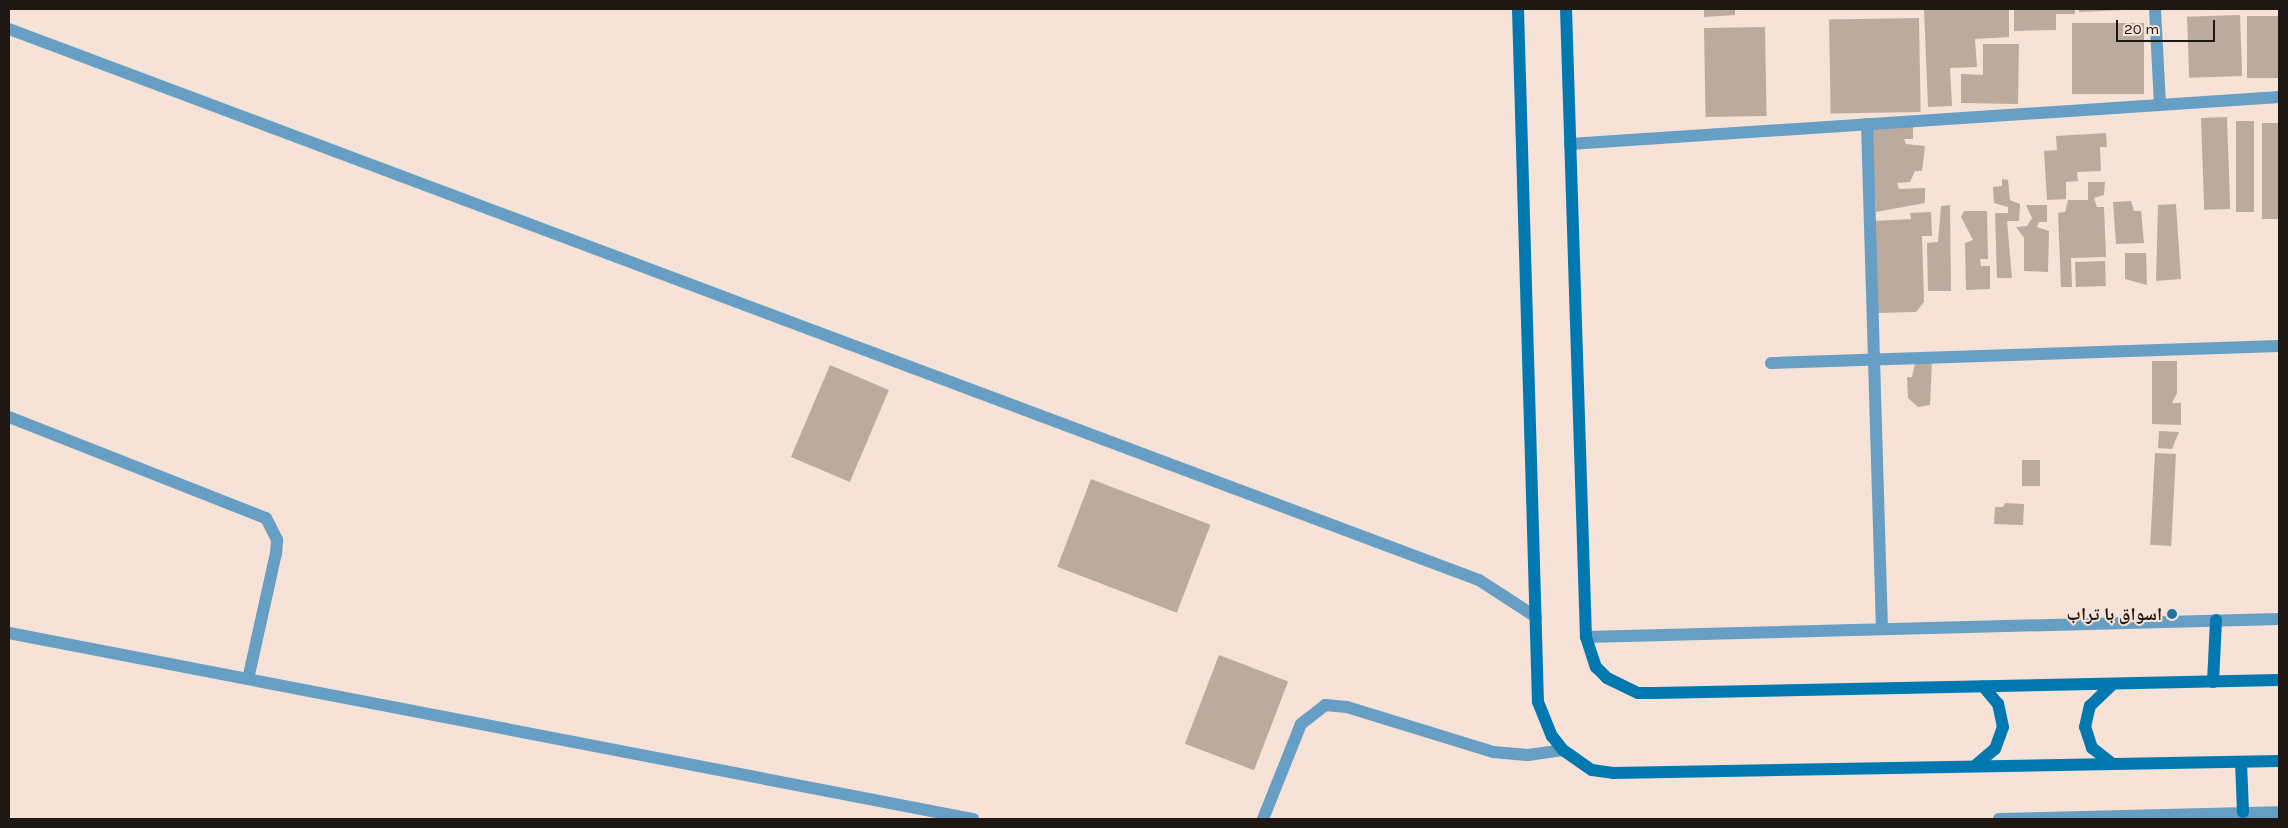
<!DOCTYPE html>
<html>
<head>
<meta charset="utf-8">
<style>
  body { margin:0 }
  #map { position:relative; width:2288px; height:828px; overflow:hidden; background:#f6e2d6; font-family:Karla,"Noto Naskh Arabic",sans-serif }
  div>[style] { position:absolute }
  .building>* { inset:0; background:#bdaa9f; transform-origin:0 0 }
  .street>* { height:12px; margin:-6px; padding:0 6px; transform-origin:6px; border-radius:6px; background:#669ec4 }
  .secondary>* { height:12px; margin:-6px; padding:0 6px; transform-origin:6px; border-radius:6px; background:#0179b0 }
  .dots>* { width:14px; height:14px; translate:-50% -50%; box-sizing:border-box; border:2px solid #f6e2d6; border-radius:50% }
  span { translate:-50% -50%; white-space:nowrap; text-align:center; line-height:1.15; -webkit-text-stroke:4px #f6e2d6; paint-order:stroke }
  .poi-label { font-size:18px; color:#1e1713; font-weight:700 }
  .right { translate:-100% -50%; text-align:right }
  .frame { position:absolute; inset:0; border:10px solid #1e1713; pointer-events:none }
  .scale { position:absolute; left:2116px; top:20px; width:99px; height:22px; box-sizing:border-box; border:2px solid #1e1713; border-top:0; padding-left:6px; font-size:15px; line-height:18px; white-space:nowrap; color:#1e1713; -webkit-text-stroke:4px #f6e2d6; paint-order:stroke }
</style>
</head>
<body>
<div id="map">
  <div class="building">
    <div style="clip-path:polygon(1704px 9px,1735px 9px,1735px 15px,1704px 17px)"></div>
    <div style="clip-path:polygon(1924px 9px,2009px 9px,2009px 37px,1975px 39px,1977px 67px,1950px 68px,1952px 106px,1928px 107px)"></div>
    <div style="clip-path:polygon(2014px 9px,2075px 9px,2075px 14px,2056px 14px,2056px 30px,2014px 31px)"></div>
    <div style="clip-path:polygon(2079px 9px,2125px 9px,2125px 10px,2079px 12px)"></div>
    <div style="left:2240px;top:15px;width:61px;height:53px;rotate:88deg"></div>
    <div style="left:2279px;top:16px;width:62px;height:32px;rotate:90deg"></div>
    <div style="left:1919px;top:18px;width:94px;height:90px;rotate:89deg"></div>
    <div style="left:2144px;top:23px;width:71px;height:72px;rotate:90deg"></div>
    <div style="left:1765px;top:27px;width:89px;height:61px;rotate:89deg"></div>
    <div style="clip-path:polygon(1983px 44px,2019px 44px,2018px 104px,1961px 103px,1961px 74px,1983px 75px)"></div>
    <div style="left:2227px;top:117px;width:92px;height:26px;rotate:88deg"></div>
    <div style="left:2236px;top:121px;width:18px;height:91px"></div>
    <div style="left:2262px;top:123px;width:17px;height:96px"></div>
    <div style="clip-path:polygon(1913px 125px,1913px 139px,1904px 139px,1906px 144px,1925px 146px,1922px 171px,1915px 171px,1910px 182px,1897px 183px,1899px 189px,1925px 188px,1925px 203px,1876px 212px,1871px 127px)"></div>
    <div style="clip-path:polygon(2106px 133px,2107px 147px,2100px 147px,2101px 171px,2077px 172px,2078px 181px,2066px 182px,2066px 199px,2047px 200px,2044px 151px,2057px 150px,2056px 136px)"></div>
    <div style="clip-path:polygon(2002px 179px,2008px 180px,2010px 200px,2020px 204px,2019px 221px,2007px 221px,2012px 278px,1997px 278px,1995px 213px,2008px 213px,2008px 207px,1994px 203px,1993px 187px,2002px 186px)"></div>
    <div style="clip-path:polygon(2088px 182px,2105px 182px,2104px 195px,2094px 198px,2097px 207px,2104px 207px,2106px 257px,2071px 258px,2072px 287px,2061px 287px,2058px 213px,2065px 212px,2068px 200px,2088px 200px)"></div>
    <div style="clip-path:polygon(2131px 201px,2134px 211px,2141px 211px,2144px 243px,2116px 244px,2113px 202px)"></div>
    <div style="clip-path:polygon(2176px 204px,2181px 279px,2156px 281px,2158px 205px)"></div>
    <div style="clip-path:polygon(1950px 205px,1951px 291px,1928px 291px,1927px 243px,1938px 242px,1941px 206px)"></div>
    <div style="clip-path:polygon(2026px 205px,2047px 205px,2047px 222px,2039px 222px,2037px 227px,2049px 231px,2048px 272px,2024px 271px,2024px 238px,2016px 227px,2027px 226px,2032px 218px)"></div>
    <div style="clip-path:polygon(1964px 211px,1987px 211px,1988px 259px,1980px 259px,1981px 266px,1990px 266px,1990px 289px,1966px 290px,1965px 243px,1973px 240px,1961px 217px)"></div>
    <div style="clip-path:polygon(1931px 212px,1932px 236px,1922px 236px,1924px 302px,1916px 312px,1878px 313px,1874px 221px,1911px 219px,1910px 213px)"></div>
    <div style="clip-path:polygon(2125px 253px,2146px 253px,2147px 285px,2125px 279px)"></div>
    <div style="left:2105px;top:261px;width:25px;height:30px;rotate:88deg"></div>
    <div style="clip-path:polygon(1916px 358px,1932px 361px,1930px 405px,1918px 407px,1908px 398px,1907px 377px,1912px 377px)"></div>
    <div style="clip-path:polygon(2152px 361px,2177px 361px,2177px 393px,2172px 403px,2181px 403px,2181px 425px,2152px 424px)"></div>
    <div style="left:830px;top:365px;width:64px;height:100px;rotate:23deg"></div>
    <div style="clip-path:polygon(2159px 431px,2179px 432px,2172px 449px,2158px 448px)"></div>
    <div style="left:2155px;top:453px;width:21px;height:92px;rotate:3deg"></div>
    <div style="left:2022px;top:460px;width:18px;height:26px"></div>
    <div style="left:1091px;top:479px;width:128px;height:94px;rotate:21deg"></div>
    <div style="clip-path:polygon(2005px 503px,2024px 504px,2023px 525px,1994px 524px,1995px 507px,2003px 507px)"></div>
    <div style="left:1219px;top:655px;width:74px;height:95px;rotate:21deg"></div>
  </div>
  <div class="street">
    <div style="left:2155px;top:9px;width:94px;rotate:87deg"></div>
    <div style="left:9px;top:29px;width:1570px;rotate:20.55deg"></div>
    <div style="left:1479px;top:580px;width:68px;rotate:33deg"></div>
    <div style="left:1867px;top:124px;width:505px;rotate:88.3deg"></div>
    <div style="left:1570px;top:144px;width:711px;rotate:-3.79deg"></div>
    <div style="left:1771px;top:363px;width:508px;rotate:-1.92deg"></div>
    <div style="left:9px;top:417px;width:276px;rotate:21.5deg"></div>
    <div style="left:266px;top:518px;width:25px;rotate:63deg"></div>
    <div style="left:277px;top:540px;width:13px;rotate:94deg"></div>
    <div style="left:276px;top:553px;width:129px;rotate:102.5deg"></div>
    <div style="left:9px;top:633px;width:982px;rotate:10.92deg"></div>
    <div style="left:1586px;top:637px;width:693px;rotate:-1.49deg"></div>
    <div style="left:1263px;top:819px;width:102px;rotate:-68.2deg"></div>
    <div style="left:1301px;top:724px;width:31px;rotate:-38deg"></div>
    <div style="left:1325px;top:705px;width:22px;rotate:5deg"></div>
    <div style="left:1347px;top:707px;width:153px;rotate:17.1deg"></div>
    <div style="left:1493px;top:752px;width:35px;rotate:5deg"></div>
    <div style="left:1528px;top:755px;width:35px;rotate:-8deg"></div>
    <div style="left:1999px;top:819px;width:280px;rotate:-1.4deg"></div>
  </div>
  <div class="secondary">
    <div style="left:1518px;top:9px;width:693px;rotate:88.35deg"></div>
    <div style="left:1538px;top:702px;width:37px;rotate:68deg"></div>
    <div style="left:1552px;top:736px;width:18px;rotate:52deg"></div>
    <div style="left:1563px;top:750px;width:35px;rotate:35deg"></div>
    <div style="left:1592px;top:770px;width:21px;rotate:8deg"></div>
    <div style="left:1613px;top:773px;width:666px;rotate:-1.03deg"></div>
    <div style="left:1566px;top:9px;width:628px;rotate:88.18deg"></div>
    <div style="left:1586px;top:637px;width:32px;rotate:72deg"></div>
    <div style="left:1596px;top:667px;width:16px;rotate:45deg"></div>
    <div style="left:1607px;top:678px;width:34px;rotate:26deg"></div>
    <div style="left:1638px;top:693px;width:17px"></div>
    <div style="left:1655px;top:693px;width:624px;rotate:-1.19deg"></div>
    <div style="left:2213px;top:682px;width:62px;rotate:-87.2deg"></div>
    <div style="left:2110px;top:762px;width:23px;rotate:-142deg"></div>
    <div style="left:2092px;top:748px;width:22px;rotate:-108deg"></div>
    <div style="left:2085px;top:727px;width:22px;rotate:-77deg"></div>
    <div style="left:2090px;top:706px;width:30px;rotate:-44deg"></div>
    <div style="left:2241px;top:762px;width:50px;rotate:87.7deg"></div>
    <div style="left:1977px;top:764px;width:23px;rotate:-40deg"></div>
    <div style="left:1995px;top:749px;width:23px;rotate:-70deg"></div>
    <div style="left:2003px;top:727px;width:24px;rotate:-102deg"></div>
    <div style="left:1998px;top:704px;width:23px;rotate:-130deg"></div>
  </div>
  <div class="dots">
    <div style="left:2172px;top:614px;background:#1f75a5"></div>
  </div>
  <div class="poi-label">
    <span class="right" style="left:2162px;top:614px">اسواق با تراب</span>
  </div>
  <div class="frame"></div>
  <div class="scale">20 m</div>
</div>
</body>
</html>
